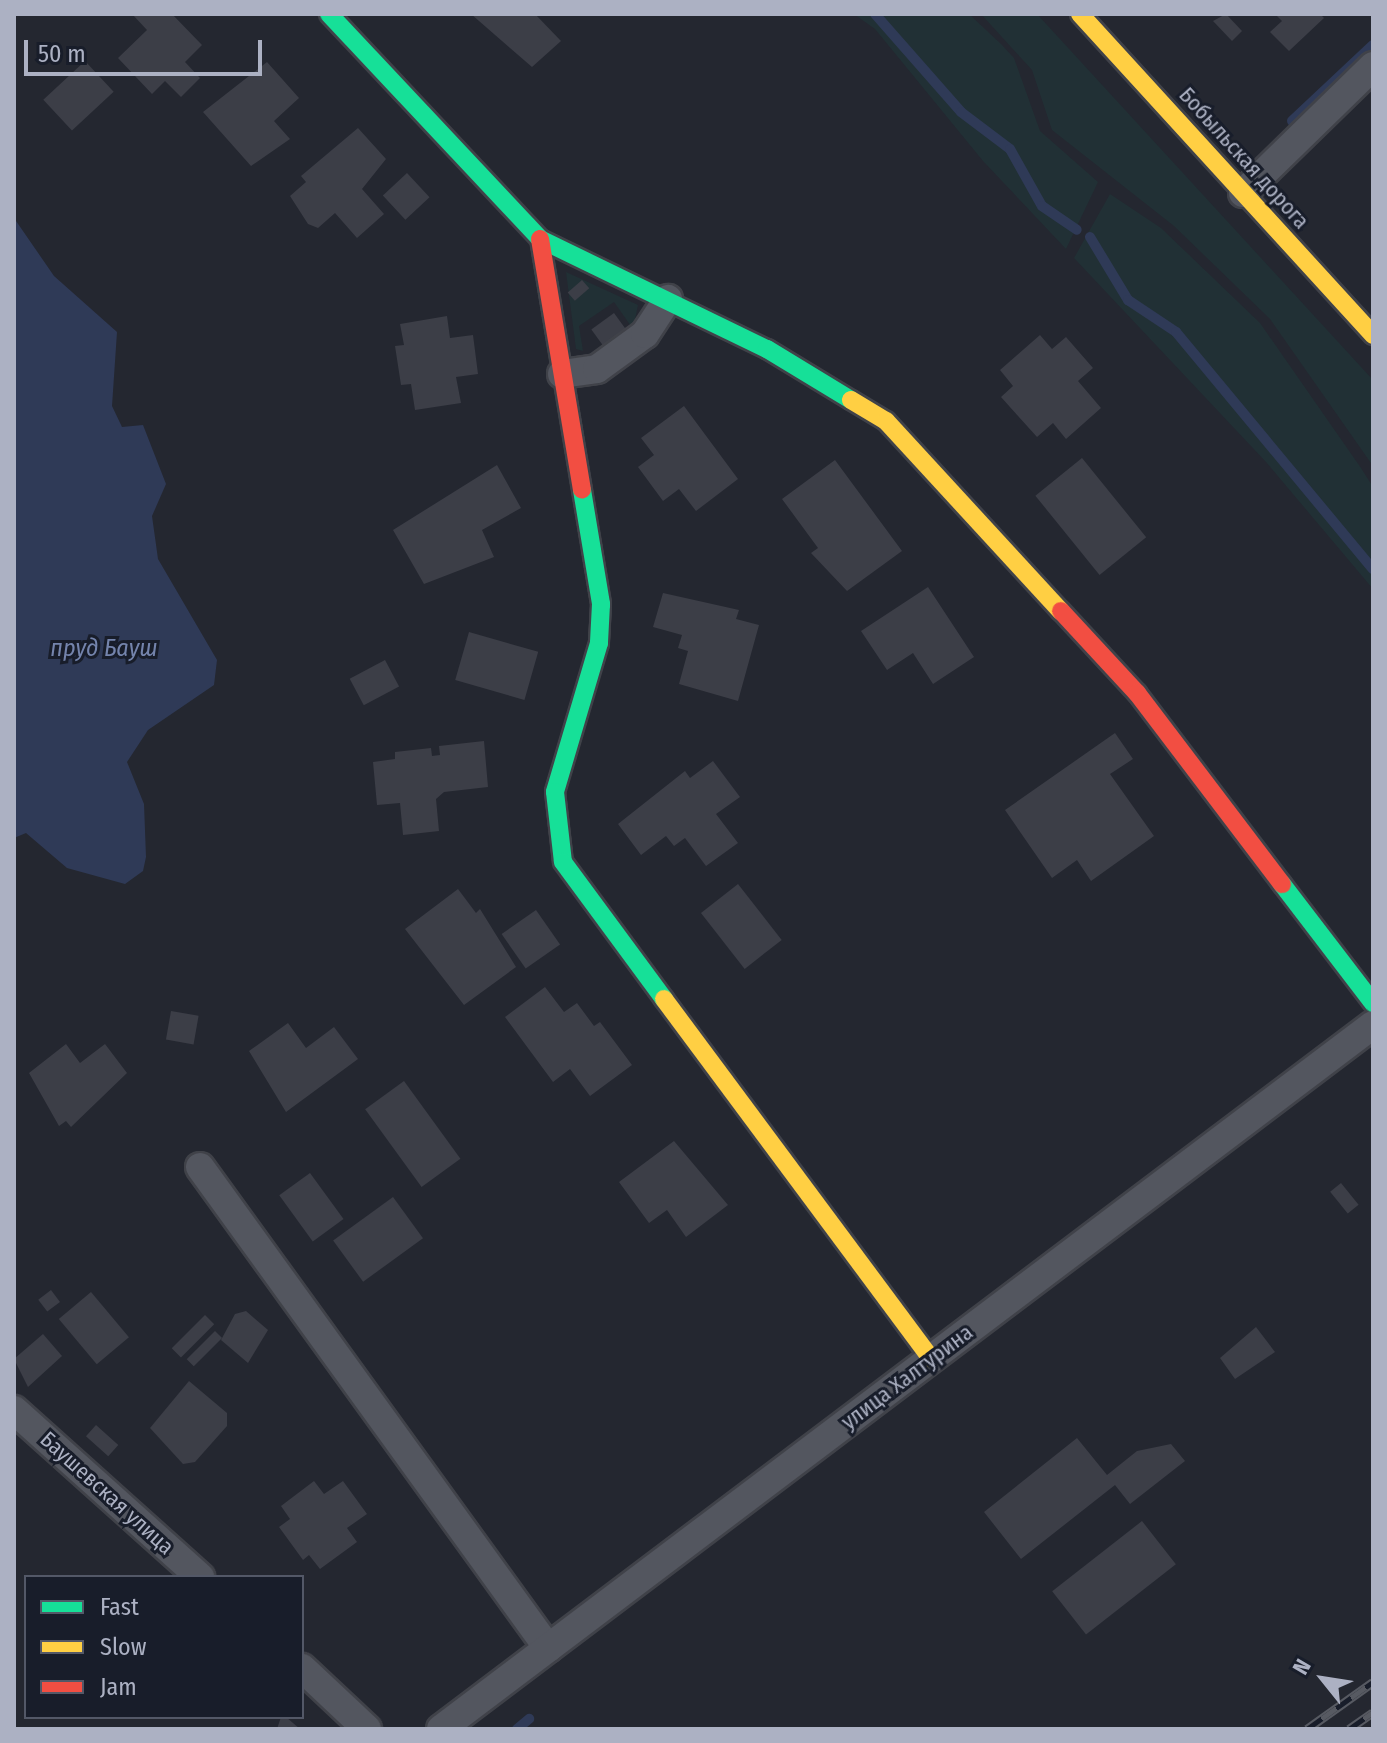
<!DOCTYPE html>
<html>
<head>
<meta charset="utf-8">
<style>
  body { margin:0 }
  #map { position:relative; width:1387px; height:1743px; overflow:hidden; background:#242730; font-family:"Fira Sans Condensed",sans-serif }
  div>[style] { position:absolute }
  .green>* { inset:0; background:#213035 }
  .water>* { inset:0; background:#2f3a57 }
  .stream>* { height:10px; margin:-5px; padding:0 5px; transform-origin:5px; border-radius:5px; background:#2f3a57 }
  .building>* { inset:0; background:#3c3e47; transform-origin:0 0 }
  .roads { filter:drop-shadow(2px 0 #404249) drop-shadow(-2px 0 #404249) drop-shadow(0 2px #404249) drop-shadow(0 -2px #404249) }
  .street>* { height:28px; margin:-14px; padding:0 14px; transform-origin:14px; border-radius:14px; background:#53565f }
  .fast>* { height:18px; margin:-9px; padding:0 9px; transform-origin:9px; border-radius:9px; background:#16e098 }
  .slow>* { height:18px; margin:-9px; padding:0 9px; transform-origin:9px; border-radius:9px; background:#ffcf43 }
  .jam>* { height:18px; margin:-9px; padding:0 9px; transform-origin:9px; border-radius:9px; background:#f24e42 }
  .rail>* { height:9px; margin-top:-4.5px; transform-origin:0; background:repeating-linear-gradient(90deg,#181d2a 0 18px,#575a62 0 36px); box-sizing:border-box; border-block:2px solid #575a62 }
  span { translate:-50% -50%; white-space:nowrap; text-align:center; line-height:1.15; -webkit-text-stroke:6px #181d2a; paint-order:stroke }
  .street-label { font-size:22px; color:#acb1c3 }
  .water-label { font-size:24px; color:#7484ac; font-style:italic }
  .frame { position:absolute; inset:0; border:16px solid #acb1c3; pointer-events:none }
  .legend { position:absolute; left:24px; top:1575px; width:280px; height:144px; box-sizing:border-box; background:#181d2a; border:2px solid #535867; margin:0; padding:10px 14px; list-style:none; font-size:24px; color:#acb1c3 }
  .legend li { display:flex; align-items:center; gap:16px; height:40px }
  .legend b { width:40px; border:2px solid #535867 }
  .north { position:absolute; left:1283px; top:1639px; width:80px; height:80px; -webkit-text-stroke:6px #181d2a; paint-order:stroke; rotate:300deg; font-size:22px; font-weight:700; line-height:32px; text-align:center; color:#acb1c3 }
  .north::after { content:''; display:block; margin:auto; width:28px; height:36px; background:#acb1c3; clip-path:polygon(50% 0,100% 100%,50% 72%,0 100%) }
  .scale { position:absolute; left:24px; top:40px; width:238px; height:36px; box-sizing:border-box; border:4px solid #acb1c3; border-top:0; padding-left:10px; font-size:24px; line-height:28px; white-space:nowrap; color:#acb1c3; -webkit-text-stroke:6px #181d2a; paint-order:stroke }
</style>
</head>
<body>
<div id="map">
  <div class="green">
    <div style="clip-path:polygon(854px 14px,969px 14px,1001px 44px,1014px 58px,1040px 131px,1098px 182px,1066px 249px,983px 161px,875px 29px)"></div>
    <div style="clip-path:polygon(981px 14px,1037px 14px,1373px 380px,1373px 466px,1270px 319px,1174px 226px,1052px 130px,1032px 70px)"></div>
    <div style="clip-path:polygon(1110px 194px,1161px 228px,1260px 323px,1361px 468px,1373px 487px,1373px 589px,1266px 462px,1074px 258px)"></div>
    <div style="clip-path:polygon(566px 272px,638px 305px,633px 329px,614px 302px,579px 326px,583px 351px,576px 349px)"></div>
  </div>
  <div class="water">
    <div style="clip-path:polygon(14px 218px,54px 276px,117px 332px,112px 406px,122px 427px,143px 425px,166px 484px,152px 516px,158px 559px,217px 660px,214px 685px,148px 730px,127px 762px,144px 804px,146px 857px,143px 871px,125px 884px,67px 868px,26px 833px,14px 838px)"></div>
  </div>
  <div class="stream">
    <div style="left:875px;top:14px;width:130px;rotate:48.7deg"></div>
    <div style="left:961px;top:112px;width:61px;rotate:37.1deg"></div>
    <div style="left:1010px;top:149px;width:65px;rotate:60.7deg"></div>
    <div style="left:1042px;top:206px;width:42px;rotate:34.4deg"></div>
    <div style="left:1292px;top:121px;width:111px;rotate:-43.2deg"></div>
    <div style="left:1090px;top:237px;width:74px;rotate:58.9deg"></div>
    <div style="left:1128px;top:300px;width:58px;rotate:33.7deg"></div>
    <div style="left:1176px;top:332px;width:308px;rotate:50.3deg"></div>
    <div style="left:517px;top:1729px;width:16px;rotate:-40deg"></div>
  </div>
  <div class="building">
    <div style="clip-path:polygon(132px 14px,172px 14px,202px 45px,185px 62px,200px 78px,181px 97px,165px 81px,152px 94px,118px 58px,147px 30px)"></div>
    <div style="clip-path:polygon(471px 14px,535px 14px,561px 41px,532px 67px)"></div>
    <div style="clip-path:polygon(1226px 14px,1242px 31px,1232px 41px,1213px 21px)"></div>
    <div style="clip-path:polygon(1275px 14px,1320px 14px,1324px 18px,1289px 51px,1270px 32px,1282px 21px)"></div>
    <div style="left:85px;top:61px;width:42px;height:57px;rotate:47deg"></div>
    <div style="clip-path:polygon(267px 62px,299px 98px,274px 121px,290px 139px,251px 166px,203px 112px)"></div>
    <div style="clip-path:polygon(358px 128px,386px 159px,362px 189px,384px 214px,357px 238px,335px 213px,318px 228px,308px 224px,290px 196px,306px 182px,301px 176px)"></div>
    <div style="left:407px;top:173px;width:33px;height:33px;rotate:47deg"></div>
    <div style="left:582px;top:280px;width:11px;height:19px;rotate:49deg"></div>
    <div style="left:614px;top:313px;width:26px;height:28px;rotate:54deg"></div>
    <div style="clip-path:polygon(447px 316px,450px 338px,473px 335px,478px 374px,456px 377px,461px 403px,415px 410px,411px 384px,401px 385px,395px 346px,404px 345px,400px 324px)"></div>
    <div style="clip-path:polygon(1040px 335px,1052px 349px,1066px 337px,1093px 368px,1078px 381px,1101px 408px,1066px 439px,1053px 423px,1037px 437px,1001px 397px,1013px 386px,1000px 370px)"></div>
    <div style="clip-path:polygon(684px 406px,738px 479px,696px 511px,679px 489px,663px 501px,638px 467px,654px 455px,641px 438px)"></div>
    <div style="left:1082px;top:458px;width:102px;height:60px;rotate:51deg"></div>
    <div style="clip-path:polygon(835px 460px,902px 551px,847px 591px,811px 553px,818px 548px,782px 499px)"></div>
    <div style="clip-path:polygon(497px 465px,521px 508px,482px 530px,494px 557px,424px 584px,393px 530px)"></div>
    <div style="clip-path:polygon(928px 587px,974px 657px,933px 684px,913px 653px,887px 670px,861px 631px)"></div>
    <div style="clip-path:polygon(663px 593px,739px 610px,736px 619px,759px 625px,738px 701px,679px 684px,688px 651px,678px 648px,682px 635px,653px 627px)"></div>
    <div style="left:469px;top:632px;width:72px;height:50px;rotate:16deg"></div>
    <div style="left:385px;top:660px;width:30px;height:40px;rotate:62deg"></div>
    <div style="clip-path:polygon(1115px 733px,1133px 759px,1110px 774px,1154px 836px,1091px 881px,1077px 860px,1052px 878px,1005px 810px)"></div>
    <div style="clip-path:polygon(484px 741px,488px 787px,444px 792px,436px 799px,439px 831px,403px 835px,400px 803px,377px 805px,373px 762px,395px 759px,395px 752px,431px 748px,432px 756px,440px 755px,439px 746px)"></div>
    <div style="clip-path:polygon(713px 761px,740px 797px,716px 814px,738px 843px,706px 866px,685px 838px,674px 846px,666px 836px,641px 855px,618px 824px,685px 771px,690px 778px)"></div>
    <div style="left:738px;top:884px;width:71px;height:47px;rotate:52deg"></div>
    <div style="clip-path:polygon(458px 889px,476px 913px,480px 909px,516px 967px,464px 1005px,405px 929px)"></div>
    <div style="left:536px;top:910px;width:42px;height:42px;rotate:55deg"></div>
    <div style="clip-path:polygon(545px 987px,564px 1012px,577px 1003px,594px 1026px,600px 1022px,632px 1065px,590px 1096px,570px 1069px,553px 1082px,505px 1017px)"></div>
    <div style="left:171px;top:1011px;width:28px;height:29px;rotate:10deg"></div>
    <div style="clip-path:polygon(288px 1023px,306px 1048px,334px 1027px,358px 1059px,286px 1112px,249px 1051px)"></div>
    <div style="clip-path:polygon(66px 1044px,80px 1063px,105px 1044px,127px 1073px,71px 1127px,66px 1121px,59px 1126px,29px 1073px)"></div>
    <div style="left:404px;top:1081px;width:96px;height:48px;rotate:54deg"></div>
    <div style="clip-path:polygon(674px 1141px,728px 1205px,686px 1237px,667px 1210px,649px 1223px,619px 1182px)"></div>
    <div style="left:310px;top:1173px;width:57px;height:38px;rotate:54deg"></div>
    <div style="left:1341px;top:1183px;width:28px;height:14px;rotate:51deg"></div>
    <div style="left:393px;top:1197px;width:51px;height:74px;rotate:54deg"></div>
    <div style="left:51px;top:1290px;width:15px;height:16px;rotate:53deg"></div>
    <div style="left:91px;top:1292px;width:59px;height:42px;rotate:50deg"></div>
    <div style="clip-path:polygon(246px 1311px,268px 1330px,248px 1363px,221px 1340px,235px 1314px)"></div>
    <div style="left:205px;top:1315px;width:13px;height:47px;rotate:45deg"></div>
    <div style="clip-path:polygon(1256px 1327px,1275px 1352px,1235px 1379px,1220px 1358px)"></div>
    <div style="left:215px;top:1331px;width:10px;height:40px;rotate:45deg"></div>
    <div style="clip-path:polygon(43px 1334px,62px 1356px,28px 1387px,14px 1359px)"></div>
    <div style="clip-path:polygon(189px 1381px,227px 1413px,227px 1426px,195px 1462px,183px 1464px,150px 1428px)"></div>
    <div style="left:96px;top:1425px;width:30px;height:15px;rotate:42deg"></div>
    <div style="clip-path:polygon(1077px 1438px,1107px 1475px,1137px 1451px,1171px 1444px,1185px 1461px,1130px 1504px,1115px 1485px,1021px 1559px,984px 1512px)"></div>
    <div style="clip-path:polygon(314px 1481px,324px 1494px,343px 1481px,367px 1514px,347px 1528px,357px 1542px,320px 1569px,309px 1555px,303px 1560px,279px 1527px,290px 1519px,281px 1506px)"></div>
    <div style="left:1142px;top:1521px;width:55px;height:114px;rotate:52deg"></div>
    <div style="clip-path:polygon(281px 1717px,286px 1717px,300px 1729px,277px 1729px)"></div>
  </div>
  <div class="roads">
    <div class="street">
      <div style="left:1243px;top:193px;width:182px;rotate:-44.3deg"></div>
      <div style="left:562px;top:374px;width:35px;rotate:-8deg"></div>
      <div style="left:597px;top:369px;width:59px;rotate:-36.1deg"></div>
      <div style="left:645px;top:334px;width:42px;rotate:-56.7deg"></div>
      <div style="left:200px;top:1167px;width:594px;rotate:54.11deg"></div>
      <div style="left:14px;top:1410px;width:250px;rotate:41.9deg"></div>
      <div style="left:302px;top:1668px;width:89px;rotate:43.2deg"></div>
      <div style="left:441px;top:1729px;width:1168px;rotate:-37.07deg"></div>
    </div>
    <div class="fast">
      <div style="left:329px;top:14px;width:308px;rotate:46.8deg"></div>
      <div style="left:540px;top:239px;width:252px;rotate:25.9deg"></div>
      <div style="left:767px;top:349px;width:98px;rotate:31.3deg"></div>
      <div style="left:582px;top:490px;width:116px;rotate:80.5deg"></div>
      <div style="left:601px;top:604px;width:39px;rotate:93deg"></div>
      <div style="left:599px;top:643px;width:155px;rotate:106.5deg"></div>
      <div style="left:555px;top:792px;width:70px;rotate:83.5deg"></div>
      <div style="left:563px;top:862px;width:170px;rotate:53.6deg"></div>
      <div style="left:1282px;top:884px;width:150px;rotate:52.6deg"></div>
    </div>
    <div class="slow">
      <div style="left:1080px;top:14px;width:435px;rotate:47.6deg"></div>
      <div style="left:851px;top:400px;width:41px;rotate:31deg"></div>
      <div style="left:886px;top:421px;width:258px;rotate:47.4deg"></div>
      <div style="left:664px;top:999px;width:448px;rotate:53.4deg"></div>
    </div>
    <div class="jam">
      <div style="left:540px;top:239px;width:254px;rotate:80.5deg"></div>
      <div style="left:1061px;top:611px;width:112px;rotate:47.2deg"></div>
      <div style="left:1137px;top:693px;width:240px;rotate:52.8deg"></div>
    </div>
  </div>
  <div class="rail">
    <div style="left:1307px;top:1729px;width:81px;rotate:-35.5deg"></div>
    <div style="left:1349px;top:1729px;width:29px;rotate:-35deg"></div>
  </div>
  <div class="street-label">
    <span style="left:1244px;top:158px;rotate:48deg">Бобыльская дорога</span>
    <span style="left:907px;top:1377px;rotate:-37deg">улица Халтурина</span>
    <span style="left:107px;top:1493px;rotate:42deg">Баушевская улица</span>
  </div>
  <div class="water-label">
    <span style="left:104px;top:649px">пруд Бауш</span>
  </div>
  <div class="frame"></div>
  <ul class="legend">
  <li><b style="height:10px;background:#16e098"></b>Fast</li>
  <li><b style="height:10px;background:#ffcf43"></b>Slow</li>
  <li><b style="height:10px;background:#f24e42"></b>Jam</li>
  </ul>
  <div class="north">N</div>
  <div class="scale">50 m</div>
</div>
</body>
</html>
